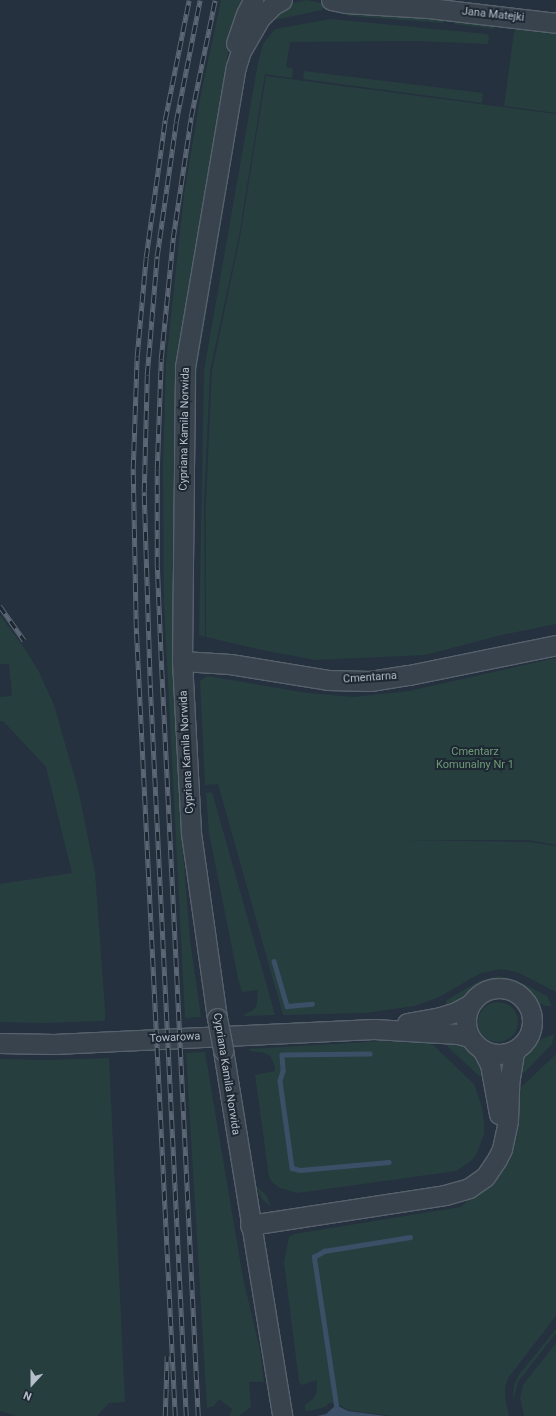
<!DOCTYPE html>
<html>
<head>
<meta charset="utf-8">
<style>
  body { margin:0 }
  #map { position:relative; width:556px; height:1416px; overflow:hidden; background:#25313e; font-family:Roboto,sans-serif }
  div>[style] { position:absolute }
  .green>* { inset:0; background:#273e3f }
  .round { border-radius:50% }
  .water>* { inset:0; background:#3b4f67 }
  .stream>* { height:4.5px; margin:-2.25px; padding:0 2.25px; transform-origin:2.25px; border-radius:2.25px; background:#3b4f67 }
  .roads { filter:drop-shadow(1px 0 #57616c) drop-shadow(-1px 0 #57616c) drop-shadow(0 1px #57616c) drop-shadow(0 -1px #57616c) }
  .minor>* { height:19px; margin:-9.5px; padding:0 9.5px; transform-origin:9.5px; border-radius:9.5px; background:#39434e }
  .minor>.ring { margin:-9.5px; padding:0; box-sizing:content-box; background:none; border:19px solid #39434e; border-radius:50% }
  .rail>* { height:4.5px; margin-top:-2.25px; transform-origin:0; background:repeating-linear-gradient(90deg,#1e2833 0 9px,#5b6775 0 18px); box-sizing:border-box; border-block:1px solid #5b6775 }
  .bridges { filter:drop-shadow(1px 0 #57616c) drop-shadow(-1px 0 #57616c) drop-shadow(0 1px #57616c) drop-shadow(0 -1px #57616c) }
  .minor-bridge>* { height:19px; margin:-9.5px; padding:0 9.5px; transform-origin:9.5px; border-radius:9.5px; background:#39434e }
  span { translate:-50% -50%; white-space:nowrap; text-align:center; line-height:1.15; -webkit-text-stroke:4px #1e2833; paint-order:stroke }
  .street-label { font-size:11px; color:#b5bec9 }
  .park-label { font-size:11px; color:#6d9a75 }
  .north { position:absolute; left:12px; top:1364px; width:40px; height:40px; -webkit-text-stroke:3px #1e2833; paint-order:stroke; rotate:201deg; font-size:11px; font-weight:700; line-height:16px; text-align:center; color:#b5bec9 }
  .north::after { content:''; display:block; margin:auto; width:14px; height:18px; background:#b5bec9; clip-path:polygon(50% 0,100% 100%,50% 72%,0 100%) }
</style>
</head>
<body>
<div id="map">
  <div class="green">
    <div style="clip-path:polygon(221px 0,248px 0,230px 41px,177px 367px,175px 683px,180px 813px,190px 940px,201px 1017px,185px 1018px,164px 602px,163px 464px,166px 363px,184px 195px,200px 99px)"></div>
    <div style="clip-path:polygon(307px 0,324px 4px,322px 10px,269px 21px,251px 51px,248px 62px,197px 369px,190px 646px,193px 368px,244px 66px,254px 37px,284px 5px)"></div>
    <div style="clip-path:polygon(340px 8px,444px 17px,444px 23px,350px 16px,339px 13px)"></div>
    <div style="clip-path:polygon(455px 18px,492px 24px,495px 29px,454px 24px)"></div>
    <div style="clip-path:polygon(331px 19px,487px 34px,489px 37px,488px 44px,416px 41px,290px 42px,286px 67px,293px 68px,292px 78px,265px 74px,239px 236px,210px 371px,204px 503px,205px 637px,199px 635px,204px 370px,258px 63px,263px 44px,275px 29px)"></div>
    <div style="clip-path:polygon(518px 26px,556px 31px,556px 113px,504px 106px,514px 32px)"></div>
    <div style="clip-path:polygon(304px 71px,483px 93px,482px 103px,303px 79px)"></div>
    <div style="clip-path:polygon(266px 76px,556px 114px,556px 624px,502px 635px,425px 655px,316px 660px,262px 650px,206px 637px,206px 503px,212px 371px,240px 237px)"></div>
    <div style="clip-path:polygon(0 615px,25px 649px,39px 672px,54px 705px,78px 789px,95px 872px,105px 1009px,105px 1020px,103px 1021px,44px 1023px,0 1022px,0 884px,72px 873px,46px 767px,3px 721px,0 721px,0 697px,12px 696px,9px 664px,0 664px)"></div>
    <div style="clip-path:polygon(556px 658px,556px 845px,529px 840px,403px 840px,529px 842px,556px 846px,556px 992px,517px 972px,500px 969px,481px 973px,439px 997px,415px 1006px,365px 1013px,283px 1015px,218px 784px,205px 785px,200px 681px,207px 676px,308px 693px,354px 697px,409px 691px)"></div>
    <div style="clip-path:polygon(212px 792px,275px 1015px,244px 1016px,244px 1014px,252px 1011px,257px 1005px,258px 990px,242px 992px,238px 978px,209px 833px,206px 793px)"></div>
    <div style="clip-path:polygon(499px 976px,516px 980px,547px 996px,552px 1006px,546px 1006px,533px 1001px,522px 989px,514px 985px,494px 982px,475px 989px,463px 1001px,443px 1010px,447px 1000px,479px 981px)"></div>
    <div class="round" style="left:478px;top:1002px;width:40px;height:40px"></div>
    <div style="clip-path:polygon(554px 1034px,552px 1044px,524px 1073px,515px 1076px,519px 1059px,524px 1054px,539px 1040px)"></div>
    <div style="clip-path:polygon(450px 1038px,467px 1046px,478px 1057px,485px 1078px,478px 1075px,448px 1047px,446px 1042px)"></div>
    <div style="clip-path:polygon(383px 1041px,427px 1043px,433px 1045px,474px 1084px,482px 1107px,484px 1123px,484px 1134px,477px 1153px,471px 1161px,456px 1171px,298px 1193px,280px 1188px,272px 1182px,269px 1177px,255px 1075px,275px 1071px,274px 1064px,270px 1056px,265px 1053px,250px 1051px,249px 1049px)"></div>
    <div style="clip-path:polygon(205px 1052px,243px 1278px,260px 1350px,264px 1382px,249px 1382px,251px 1407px,239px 1416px,229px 1416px,232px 1409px,219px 1399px,214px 1406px,207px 1408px,186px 1053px)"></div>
    <div style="clip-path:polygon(556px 1054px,556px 1316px,508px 1378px,505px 1387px,505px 1397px,509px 1416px,391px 1416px,348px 1410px,336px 1403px,329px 1403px,325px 1407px,314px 1410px,305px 1411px,305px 1405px,314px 1398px,317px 1391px,317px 1380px,302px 1385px,299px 1382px,284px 1262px,289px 1237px,294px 1234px,461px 1207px,469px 1199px,488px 1188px,504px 1169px,514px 1142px,515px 1093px)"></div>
    <div style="clip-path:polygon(109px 1058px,125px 1402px,109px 1403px,97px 1416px,16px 1416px,0 1411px,0 1059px,45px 1060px)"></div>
    <div style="clip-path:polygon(256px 1186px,267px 1196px,271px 1207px,262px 1199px)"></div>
    <div style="clip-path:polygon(556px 1329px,556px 1333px,518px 1382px,514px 1397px,515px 1406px,513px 1395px,514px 1386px,518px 1376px)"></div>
    <div style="clip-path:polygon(556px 1343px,556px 1416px,524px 1416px,520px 1398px,523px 1385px)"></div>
  </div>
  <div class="water">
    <div style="clip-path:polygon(336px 1405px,348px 1411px,386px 1416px,317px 1416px,326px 1414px)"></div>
  </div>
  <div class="stream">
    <div style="left:274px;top:961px;width:47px;rotate:73.9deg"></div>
    <div style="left:287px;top:1006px;width:25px;rotate:-5deg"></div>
    <div style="left:370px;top:1054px;width:88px;rotate:179.3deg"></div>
    <div style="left:282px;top:1055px;width:16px;rotate:86deg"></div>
    <div style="left:283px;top:1071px;width:10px;rotate:107deg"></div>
    <div style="left:280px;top:1081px;width:88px;rotate:82.1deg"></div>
    <div style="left:292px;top:1168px;width:8px;rotate:14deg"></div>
    <div style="left:300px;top:1170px;width:89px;rotate:-5.1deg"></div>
    <div style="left:336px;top:1405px;width:150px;rotate:-98.5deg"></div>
    <div style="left:314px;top:1257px;width:12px;rotate:-31deg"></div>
    <div style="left:324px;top:1251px;width:87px;rotate:-9.2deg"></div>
  </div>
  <div class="roads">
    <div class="minor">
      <div style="left:331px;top:0;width:15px;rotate:11deg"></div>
      <div style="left:346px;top:3px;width:83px;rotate:3.4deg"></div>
      <div style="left:429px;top:8px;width:128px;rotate:6.7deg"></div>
      <div style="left:236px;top:43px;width:31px;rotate:-71deg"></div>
      <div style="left:246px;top:14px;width:16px;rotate:-63deg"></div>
      <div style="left:182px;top:661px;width:48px;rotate:3.6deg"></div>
      <div style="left:230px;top:664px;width:99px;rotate:9.3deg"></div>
      <div style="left:328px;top:680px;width:42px;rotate:1.4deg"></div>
      <div style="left:370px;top:681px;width:39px;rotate:-9deg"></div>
      <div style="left:409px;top:675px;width:150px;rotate:-11.5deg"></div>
      <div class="ring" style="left:466px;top:988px;width:47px;height:47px"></div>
      <div style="left:217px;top:1018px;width:188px;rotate:-98deg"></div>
      <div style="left:191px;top:832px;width:171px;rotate:-93deg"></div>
      <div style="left:182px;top:661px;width:294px;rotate:-89.4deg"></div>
      <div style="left:185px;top:367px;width:304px;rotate:-80.4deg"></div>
      <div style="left:236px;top:67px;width:17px;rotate:-73deg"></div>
      <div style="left:241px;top:51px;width:39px;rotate:-60deg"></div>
      <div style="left:261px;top:17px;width:17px;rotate:-45deg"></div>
      <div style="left:273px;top:5px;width:10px;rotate:-29deg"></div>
      <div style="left:407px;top:1023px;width:34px;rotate:-10deg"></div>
      <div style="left:440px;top:1017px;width:17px;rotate:-17deg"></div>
      <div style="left:456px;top:1012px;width:15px;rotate:-28deg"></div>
      <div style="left:0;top:1043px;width:54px;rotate:1.1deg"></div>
      <div style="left:54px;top:1044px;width:320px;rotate:-2.7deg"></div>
      <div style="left:374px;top:1029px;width:84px;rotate:3.4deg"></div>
      <div style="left:458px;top:1034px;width:11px;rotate:15deg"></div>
      <div style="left:223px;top:1050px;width:371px;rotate:80.8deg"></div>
      <div style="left:483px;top:1051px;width:15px;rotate:62deg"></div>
      <div style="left:490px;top:1064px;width:51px;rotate:79.8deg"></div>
      <div style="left:250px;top:1225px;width:197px;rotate:-8.7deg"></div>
      <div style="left:445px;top:1195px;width:25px;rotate:-16deg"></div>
      <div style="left:469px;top:1188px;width:19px;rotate:-35deg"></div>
      <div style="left:485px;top:1177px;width:22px;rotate:-56deg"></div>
      <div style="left:497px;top:1159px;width:11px;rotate:-63deg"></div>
      <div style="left:502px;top:1149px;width:30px;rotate:-78deg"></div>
      <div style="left:508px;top:1120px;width:36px;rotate:-88deg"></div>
      <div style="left:509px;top:1084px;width:33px;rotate:-81deg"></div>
    </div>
  </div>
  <div class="rail">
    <div style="left:0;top:606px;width:42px;rotate:54.8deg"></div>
    <div style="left:165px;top:1416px;width:60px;rotate:-88.1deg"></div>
    <div style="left:175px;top:1416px;width:789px;rotate:-92.83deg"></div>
    <div style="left:136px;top:628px;width:159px;rotate:-91.1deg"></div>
    <div style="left:133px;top:469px;width:113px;rotate:-88deg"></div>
    <div style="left:137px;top:356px;width:99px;rotate:-84.8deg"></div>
    <div style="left:146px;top:257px;width:138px;rotate:-82.1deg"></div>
    <div style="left:165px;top:120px;width:122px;rotate:-78.7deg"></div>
    <div style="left:186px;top:1416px;width:732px;rotate:-92.82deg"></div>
    <div style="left:150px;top:685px;width:193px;rotate:-91.8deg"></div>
    <div style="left:144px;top:492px;width:117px;rotate:-88.5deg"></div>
    <div style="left:147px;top:375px;width:119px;rotate:-85.2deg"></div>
    <div style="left:157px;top:256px;width:135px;rotate:-81.9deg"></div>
    <div style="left:176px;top:122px;width:124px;rotate:-78.9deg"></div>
    <div style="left:198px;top:1416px;width:757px;rotate:-92.8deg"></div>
    <div style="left:161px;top:660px;width:94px;rotate:-92.4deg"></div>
    <div style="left:157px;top:566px;width:96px;rotate:-90deg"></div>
    <div style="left:157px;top:470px;width:111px;rotate:-87.9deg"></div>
    <div style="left:161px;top:359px;width:122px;rotate:-84.3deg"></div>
    <div style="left:173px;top:238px;width:122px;rotate:-81.5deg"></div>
    <div style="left:191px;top:117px;width:119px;rotate:-78.4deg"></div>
  </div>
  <div class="bridges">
    <div class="minor-bridge">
      <div style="left:217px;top:1018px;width:33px;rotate:79deg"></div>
    </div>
  </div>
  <div class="street-label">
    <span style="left:493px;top:15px;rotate:6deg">Jana Matejki</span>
    <span style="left:185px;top:429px;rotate:-89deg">Cypriana Kamila Norwida</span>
    <span style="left:370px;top:678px;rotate:-4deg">Cmentarna</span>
    <span style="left:187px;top:752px;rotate:-93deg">Cypriana Kamila Norwida</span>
    <span style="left:175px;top:1038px;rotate:-3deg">Towarowa</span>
    <span style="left:226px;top:1074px;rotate:81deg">Cypriana Kamila Norwida</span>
  </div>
  <div class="park-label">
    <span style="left:475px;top:759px">Cmentarz<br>Komunalny Nr 1</span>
  </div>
  <div class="north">N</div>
</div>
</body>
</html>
